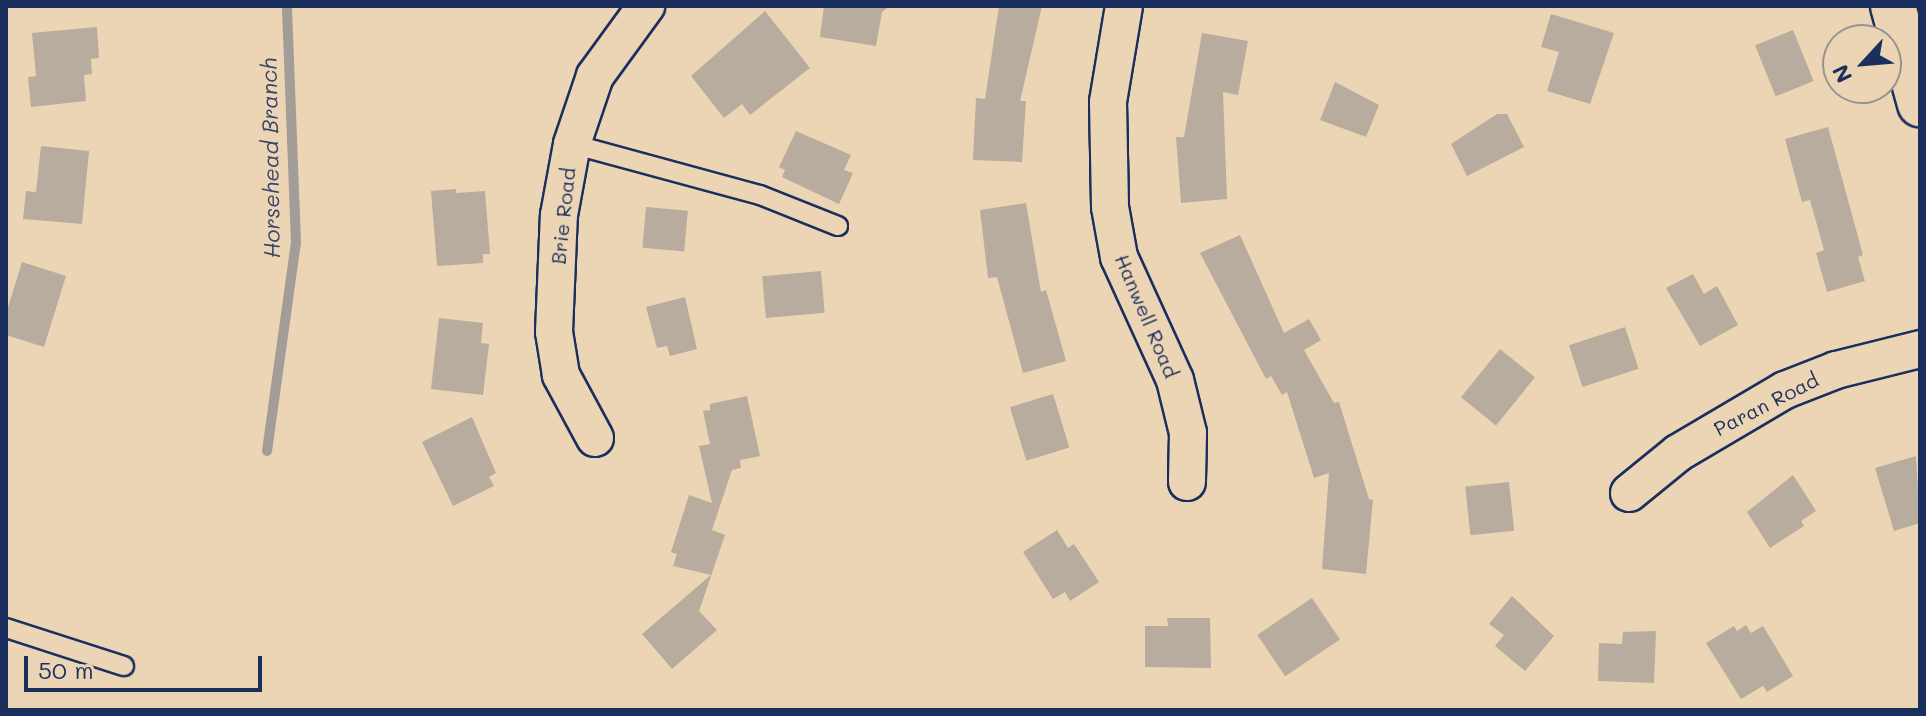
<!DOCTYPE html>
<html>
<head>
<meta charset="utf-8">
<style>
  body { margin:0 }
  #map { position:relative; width:1926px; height:716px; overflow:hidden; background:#ecd5b4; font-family:Mali,sans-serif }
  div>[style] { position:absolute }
  .stream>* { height:10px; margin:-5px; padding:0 5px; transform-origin:5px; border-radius:5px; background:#a49c96 }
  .building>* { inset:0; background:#b8ac9f; transform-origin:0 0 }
  .roads { filter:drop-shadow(2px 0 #1b2f5e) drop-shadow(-2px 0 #1b2f5e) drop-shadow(0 2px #1b2f5e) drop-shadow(0 -2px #1b2f5e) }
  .service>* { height:18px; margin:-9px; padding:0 9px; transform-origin:9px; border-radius:9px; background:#ecd5b4 }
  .minor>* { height:36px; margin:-18px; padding:0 18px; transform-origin:18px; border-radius:18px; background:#ecd5b4 }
  .tertiary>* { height:44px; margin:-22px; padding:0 22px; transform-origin:22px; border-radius:22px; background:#ecd5b4 }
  span { translate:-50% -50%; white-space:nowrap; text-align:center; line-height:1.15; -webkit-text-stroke:6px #ecd5b4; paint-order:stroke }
  .street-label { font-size:20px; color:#1b2f5e }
  .water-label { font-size:22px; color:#364569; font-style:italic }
  .frame { position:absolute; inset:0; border:8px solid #1b2f5e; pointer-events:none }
  .north { position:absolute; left:1822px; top:24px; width:80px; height:80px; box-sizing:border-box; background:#ecd5b4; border:2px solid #989392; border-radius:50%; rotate:244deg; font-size:22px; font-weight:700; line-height:32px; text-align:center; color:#1b2f5e }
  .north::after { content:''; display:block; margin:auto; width:28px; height:36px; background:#1b2f5e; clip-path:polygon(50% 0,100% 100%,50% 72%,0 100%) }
  .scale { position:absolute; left:24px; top:656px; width:238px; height:36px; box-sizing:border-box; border:4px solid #1b2f5e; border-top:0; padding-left:10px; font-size:24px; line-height:28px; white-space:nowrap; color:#1b2f5e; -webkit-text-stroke:6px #ecd5b4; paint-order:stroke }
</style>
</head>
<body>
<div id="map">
  <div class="stream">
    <div style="left:267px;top:451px;width:210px;rotate:-82.1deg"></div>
    <div style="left:296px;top:243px;width:237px;rotate:-92.2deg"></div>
  </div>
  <div class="building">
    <div style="clip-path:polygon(824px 6px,890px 6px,882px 12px,876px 46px,820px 37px)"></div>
    <div style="clip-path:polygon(999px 6px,1042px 6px,1020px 101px,1026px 101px,1022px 162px,973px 160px,976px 98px,985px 99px)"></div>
    <div style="clip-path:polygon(765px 11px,810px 68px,750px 115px,742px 104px,724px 118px,691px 76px)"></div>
    <div style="clip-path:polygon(1551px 14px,1614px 33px,1590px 104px,1547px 91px,1559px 52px,1541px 47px)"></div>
    <div style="clip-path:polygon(97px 27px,99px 58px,91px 59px,92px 74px,84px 75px,86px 101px,31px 107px,28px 77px,36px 76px,32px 33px)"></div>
    <div style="left:1793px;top:30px;width:55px;height:41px;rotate:68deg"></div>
    <div style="clip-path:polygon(1202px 33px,1248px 41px,1238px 95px,1223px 92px,1227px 199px,1181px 203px,1176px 137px,1184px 137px)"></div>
    <div style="clip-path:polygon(1335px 82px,1379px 105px,1366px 137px,1320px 120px)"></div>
    <div style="clip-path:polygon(1497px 114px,1507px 114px,1524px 147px,1467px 176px,1451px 144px)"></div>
    <div style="clip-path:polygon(1828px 127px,1863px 255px,1858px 257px,1865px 281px,1827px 292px,1816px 253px,1824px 250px,1810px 200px,1802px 202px,1785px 139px)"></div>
    <div style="clip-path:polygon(796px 131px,851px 155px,844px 170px,853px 173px,839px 204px,782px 177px,785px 170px,779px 167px)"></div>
    <div style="clip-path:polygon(41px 146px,89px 151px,82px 224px,23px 219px,26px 191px,36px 192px)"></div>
    <div style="clip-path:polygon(456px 189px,456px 193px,485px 191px,490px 254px,483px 254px,483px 263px,437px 266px,431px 191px)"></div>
    <div style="clip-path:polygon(1026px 203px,1041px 292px,1046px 290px,1066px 361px,1023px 373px,997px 277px,988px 278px,980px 210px)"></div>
    <div style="left:646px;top:207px;width:42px;height:41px;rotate:5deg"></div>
    <div style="clip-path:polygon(1240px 235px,1284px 333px,1309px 319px,1321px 340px,1304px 350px,1334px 403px,1339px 402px,1369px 499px,1373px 500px,1366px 574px,1322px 569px,1329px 473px,1314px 478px,1287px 392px,1282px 395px,1271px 376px,1266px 379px,1200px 253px)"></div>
    <div style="clip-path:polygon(22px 262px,66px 276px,44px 347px,6px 335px,6px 314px)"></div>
    <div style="left:821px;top:271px;width:42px;height:59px;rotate:85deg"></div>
    <div style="clip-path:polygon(1693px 274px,1704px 294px,1717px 286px,1738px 325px,1700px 346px,1666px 288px)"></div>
    <div style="clip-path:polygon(685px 297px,697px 349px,670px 356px,667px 346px,657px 348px,646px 307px)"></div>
    <div style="clip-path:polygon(439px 318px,483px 323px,481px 343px,489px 344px,483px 395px,431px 389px)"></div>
    <div style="left:1625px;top:327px;width:44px;height:59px;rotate:72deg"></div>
    <div style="left:1500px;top:349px;width:45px;height:62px;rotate:39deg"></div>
    <div style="left:1053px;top:394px;width:56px;height:45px;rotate:73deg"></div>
    <div style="clip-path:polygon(747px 396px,760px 456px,740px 460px,741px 468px,732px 470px,712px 530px,725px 535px,699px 611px,717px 630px,672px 669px,642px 634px,711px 575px,673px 566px,677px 554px,671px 552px,689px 495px,712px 503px,699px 446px,710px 444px,703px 411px,710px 410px,710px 404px)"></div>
    <div style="clip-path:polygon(472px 417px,496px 473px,489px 477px,494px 486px,453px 506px,422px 442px)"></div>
    <div style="clip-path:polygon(1916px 456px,1920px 523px,1894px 531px,1875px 468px)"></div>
    <div style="clip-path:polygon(1793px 475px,1816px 511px,1801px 521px,1804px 526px,1770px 548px,1747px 512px)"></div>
    <div style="left:1509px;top:482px;width:49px;height:44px;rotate:84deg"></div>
    <div style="clip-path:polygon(1057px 530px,1068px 548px,1074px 544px,1099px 582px,1070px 601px,1065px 592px,1053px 599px,1023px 552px)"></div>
    <div style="clip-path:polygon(1512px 596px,1554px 636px,1525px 671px,1495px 646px,1504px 635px,1489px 624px)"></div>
    <div style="left:1312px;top:598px;width:50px;height:66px;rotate:56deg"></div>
    <div style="clip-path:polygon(1167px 618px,1210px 618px,1211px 668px,1145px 667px,1145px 626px,1168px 626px)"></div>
    <div style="clip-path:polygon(1746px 625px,1751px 633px,1763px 626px,1793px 676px,1767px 692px,1763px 686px,1741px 699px,1706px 643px,1734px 626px,1737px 631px)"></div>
    <div style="clip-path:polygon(1656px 631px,1654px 683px,1598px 681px,1599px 643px,1622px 644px,1623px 632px)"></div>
  </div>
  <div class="roads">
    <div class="service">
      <div style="left:572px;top:144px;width:195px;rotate:15.2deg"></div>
      <div style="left:760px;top:195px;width:84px;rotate:21.7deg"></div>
      <div style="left:6px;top:628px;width:124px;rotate:17.9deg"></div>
    </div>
    <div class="minor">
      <div style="left:1124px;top:6px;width:97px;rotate:99.5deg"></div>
      <div style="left:1108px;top:102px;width:105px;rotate:88.9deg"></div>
      <div style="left:1110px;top:207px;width:51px;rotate:79.8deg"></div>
      <div style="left:1119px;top:257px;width:135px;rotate:65.5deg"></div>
      <div style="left:1175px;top:380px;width:55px;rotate:76.2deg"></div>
      <div style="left:1188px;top:433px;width:49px;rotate:91.2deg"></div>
      <div style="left:595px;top:438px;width:72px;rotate:-118.4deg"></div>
      <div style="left:561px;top:375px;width:44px;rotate:-99.2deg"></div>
      <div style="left:554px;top:332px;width:117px;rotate:-87.6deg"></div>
      <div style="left:559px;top:215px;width:72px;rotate:-79.6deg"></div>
      <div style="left:572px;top:144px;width:72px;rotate:-71.3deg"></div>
      <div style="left:595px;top:76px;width:87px;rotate:-53.9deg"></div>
      <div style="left:1629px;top:493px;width:63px;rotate:-39.2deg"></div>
      <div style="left:1678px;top:453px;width:124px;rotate:-30.5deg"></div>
      <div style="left:1785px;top:390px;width:55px;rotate:-21.4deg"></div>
      <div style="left:1836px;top:370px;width:87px;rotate:-14deg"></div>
    </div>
    <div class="tertiary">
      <div style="left:1893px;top:6px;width:102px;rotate:74.6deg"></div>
    </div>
  </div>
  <div class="street-label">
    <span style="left:563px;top:216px;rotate:-84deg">Brie Road</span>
    <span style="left:1147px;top:316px;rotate:67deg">Hanwell Road</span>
    <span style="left:1766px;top:404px;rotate:-27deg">Paran Road</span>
  </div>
  <div class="water-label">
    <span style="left:270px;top:158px;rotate:-91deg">Horsehead Branch</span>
  </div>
  <div class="frame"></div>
  <div class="north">N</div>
  <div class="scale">50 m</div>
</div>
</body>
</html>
